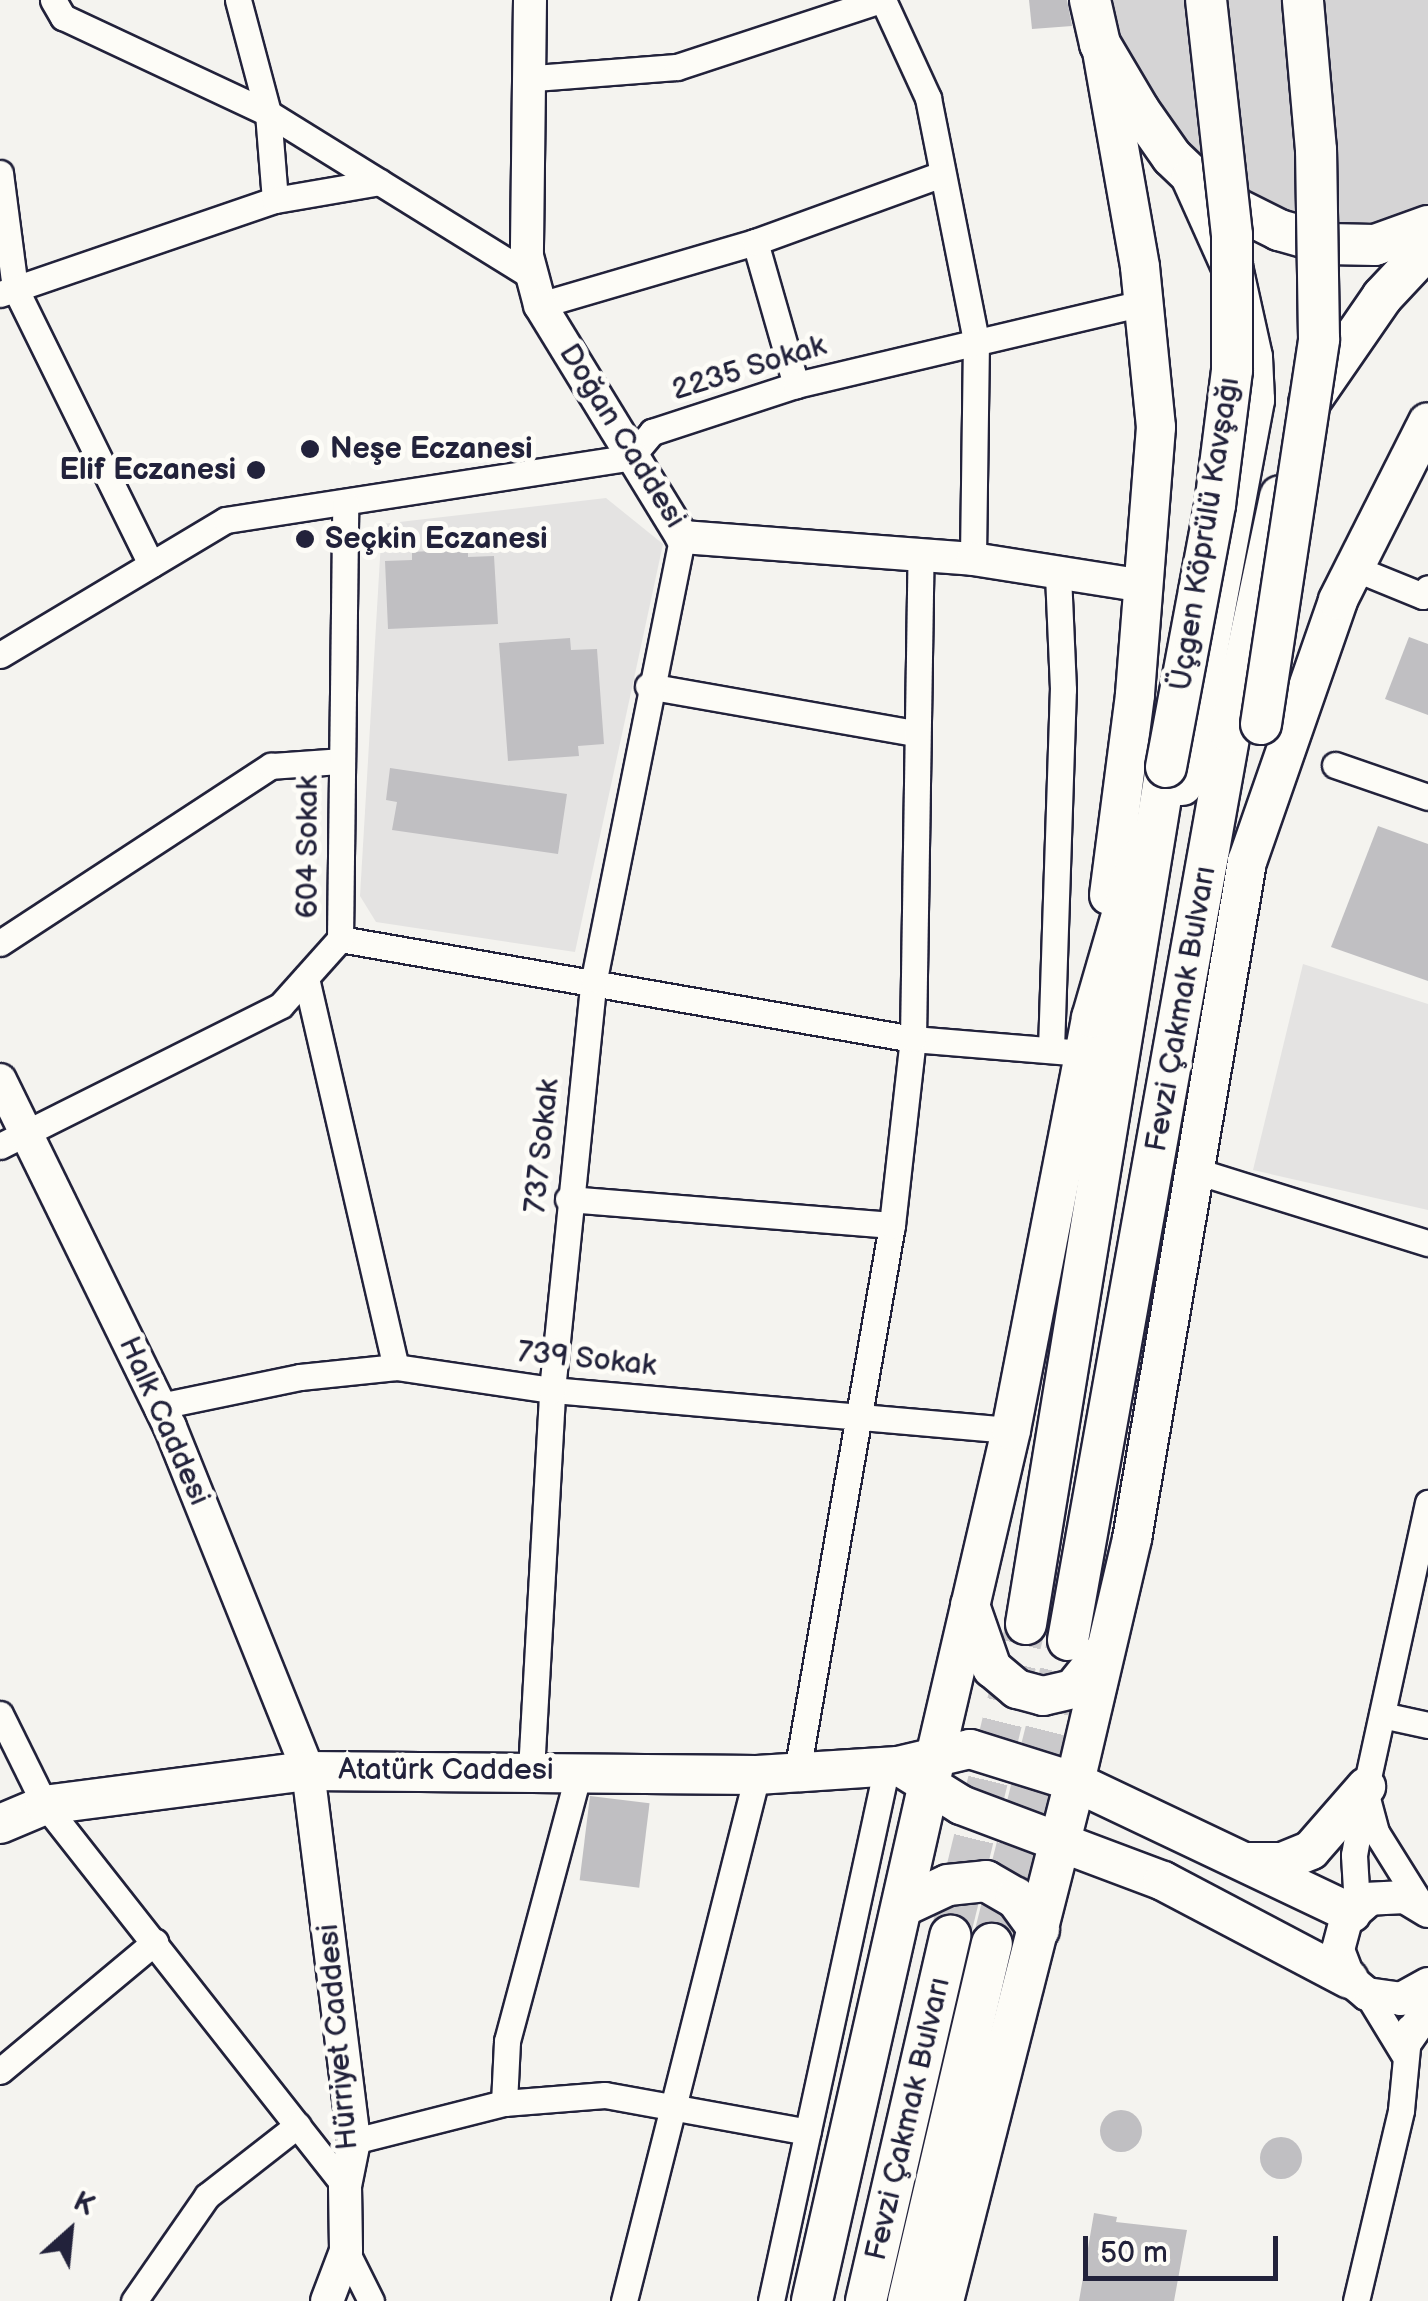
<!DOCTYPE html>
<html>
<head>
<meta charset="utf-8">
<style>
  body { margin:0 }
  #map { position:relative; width:1428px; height:2301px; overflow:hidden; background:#f4f3ef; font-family:"Balsamiq Sans",sans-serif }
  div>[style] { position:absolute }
  .built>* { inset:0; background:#e4e3e2 }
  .green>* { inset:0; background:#d5d4d5 }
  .building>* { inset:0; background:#c0bfc2; transform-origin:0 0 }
  .round { border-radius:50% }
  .primary-tunnel>* { height:40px; margin-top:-20px; transform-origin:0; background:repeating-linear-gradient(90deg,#cac9cb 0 40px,transparent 0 60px) }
  .roads { filter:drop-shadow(2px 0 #22223b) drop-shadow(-2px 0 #22223b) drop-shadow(0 2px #22223b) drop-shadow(0 -2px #22223b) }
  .minor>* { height:25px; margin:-12.5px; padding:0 12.5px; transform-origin:12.5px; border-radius:12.5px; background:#fdfcf7 }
  .tertiary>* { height:32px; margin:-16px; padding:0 16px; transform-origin:16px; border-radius:16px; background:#fdfcf7 }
  .secondary>* { height:38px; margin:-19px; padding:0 19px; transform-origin:19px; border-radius:19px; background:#fdfcf7 }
  .primary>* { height:40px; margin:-20px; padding:0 20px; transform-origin:20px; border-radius:20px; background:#fdfcf7 }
  .bridges { filter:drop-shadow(2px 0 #22223b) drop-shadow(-2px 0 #22223b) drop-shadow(0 2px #22223b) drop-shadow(0 -2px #22223b) }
  .primary-bridge>* { height:40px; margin:-20px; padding:0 20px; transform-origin:20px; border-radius:20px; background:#fdfcf7 }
  .dots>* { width:28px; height:28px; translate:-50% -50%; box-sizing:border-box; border:5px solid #fdfcf7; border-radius:50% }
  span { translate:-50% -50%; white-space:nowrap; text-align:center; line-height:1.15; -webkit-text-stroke:10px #fdfcf7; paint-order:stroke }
  .street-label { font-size:30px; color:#22223b }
  .poi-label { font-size:30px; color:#22223b; font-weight:700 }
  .left { translate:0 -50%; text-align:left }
  .right { translate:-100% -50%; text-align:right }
  .north { position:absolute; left:20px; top:2181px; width:100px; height:100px; -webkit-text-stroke:8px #fdfcf7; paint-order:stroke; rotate:27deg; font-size:28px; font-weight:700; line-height:40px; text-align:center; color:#22223b }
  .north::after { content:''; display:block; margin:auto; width:35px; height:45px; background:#22223b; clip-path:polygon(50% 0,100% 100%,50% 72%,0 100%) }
  .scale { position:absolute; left:1083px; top:2236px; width:195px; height:45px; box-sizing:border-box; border:5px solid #22223b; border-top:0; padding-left:12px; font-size:30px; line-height:35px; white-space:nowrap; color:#22223b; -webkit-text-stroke:8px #fdfcf7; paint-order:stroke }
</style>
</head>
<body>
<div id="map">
  <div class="built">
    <div style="clip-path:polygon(606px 498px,663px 544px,575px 952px,376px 922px,360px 896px,382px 524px)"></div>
    <div style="clip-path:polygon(1303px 964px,1428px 1004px,1428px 1210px,1253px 1170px)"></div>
  </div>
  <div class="green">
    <div style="clip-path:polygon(1090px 0,1428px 0,1428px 226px,1399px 238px,1215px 198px)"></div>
  </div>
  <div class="building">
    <div style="clip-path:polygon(1029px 0,1067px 0,1072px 26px,1032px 29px)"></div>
    <div style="clip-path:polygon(468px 549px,468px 557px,494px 556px,498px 624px,388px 629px,385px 561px,412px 560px,412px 552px)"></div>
    <div style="clip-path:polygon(1409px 637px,1428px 644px,1428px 715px,1385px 699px)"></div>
    <div style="clip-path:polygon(570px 638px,571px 650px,597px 649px,604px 744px,578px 746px,579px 756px,508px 761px,499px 643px)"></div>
    <div style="clip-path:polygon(390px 768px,567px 794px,558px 854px,392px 830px,397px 802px,386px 800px)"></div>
    <div style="clip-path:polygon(1378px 826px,1428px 844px,1428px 981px,1331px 947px)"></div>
    <div style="left:590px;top:1796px;width:60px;height:85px;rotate:7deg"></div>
    <div class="round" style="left:1100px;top:2110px;width:42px;height:42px"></div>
    <div class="round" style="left:1260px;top:2137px;width:42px;height:42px"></div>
    <div style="clip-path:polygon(1094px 2213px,1117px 2217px,1116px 2222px,1187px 2230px,1174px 2301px,1079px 2301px)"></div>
  </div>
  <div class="primary-tunnel">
    <div style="left:950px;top:1936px;width:321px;rotate:-76.3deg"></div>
    <div style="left:992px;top:1944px;width:313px;rotate:-76deg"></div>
  </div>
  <div class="roads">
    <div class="minor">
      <div style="left:53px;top:0;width:20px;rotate:60deg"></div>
      <div style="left:63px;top:17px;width:226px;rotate:25.1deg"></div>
      <div style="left:268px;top:113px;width:312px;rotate:31.8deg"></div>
      <div style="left:238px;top:0;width:117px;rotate:75.1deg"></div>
      <div style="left:268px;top:113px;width:87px;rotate:85.4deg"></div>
      <div style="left:883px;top:0;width:108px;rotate:65.3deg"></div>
      <div style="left:928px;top:98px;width:248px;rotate:78.8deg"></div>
      <div style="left:976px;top:341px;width:218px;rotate:90.8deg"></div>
      <div style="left:534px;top:78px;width:143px;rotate:-4.4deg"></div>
      <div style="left:677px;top:67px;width:215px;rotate:-18.2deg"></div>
      <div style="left:0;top:173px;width:116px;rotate:82.6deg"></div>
      <div style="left:15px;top:288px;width:308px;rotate:63.8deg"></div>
      <div style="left:755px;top:242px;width:149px;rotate:74deg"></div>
      <div style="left:0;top:294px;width:291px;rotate:-18.9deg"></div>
      <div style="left:275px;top:200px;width:106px;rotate:-9.8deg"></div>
      <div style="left:540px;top:305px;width:224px;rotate:-16.3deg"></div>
      <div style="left:755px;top:242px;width:199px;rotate:-20deg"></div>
      <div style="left:1354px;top:568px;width:74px;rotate:22.1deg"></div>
      <div style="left:1423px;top:596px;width:9px;rotate:-58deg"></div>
      <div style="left:0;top:655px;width:263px;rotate:-30.9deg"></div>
      <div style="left:226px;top:520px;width:410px;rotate:-8.8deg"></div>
      <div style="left:631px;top:457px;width:33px;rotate:-50deg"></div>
      <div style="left:652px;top:432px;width:151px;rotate:-18.1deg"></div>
      <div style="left:796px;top:385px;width:358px;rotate:-13.3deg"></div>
      <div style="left:648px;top:686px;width:271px;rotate:10deg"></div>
      <div style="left:1335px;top:765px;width:98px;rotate:19deg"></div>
      <div style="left:340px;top:939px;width:582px;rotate:9.9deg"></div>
      <div style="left:913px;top:1039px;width:173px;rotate:4.7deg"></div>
      <div style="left:0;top:943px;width:324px;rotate:-33.2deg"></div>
      <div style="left:271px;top:766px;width:70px;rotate:-4.1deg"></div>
      <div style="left:306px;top:978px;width:399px;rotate:77deg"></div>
      <div style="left:1051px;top:1049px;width:360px;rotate:-88.1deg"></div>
      <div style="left:1063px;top:689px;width:116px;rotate:-92.5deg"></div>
      <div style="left:0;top:1146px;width:314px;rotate:-26.6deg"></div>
      <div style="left:281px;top:1005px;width:89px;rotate:-48.2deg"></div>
      <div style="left:340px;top:939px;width:436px;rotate:-89.3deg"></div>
      <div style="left:1193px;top:1170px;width:246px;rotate:17.3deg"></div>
      <div style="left:568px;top:1199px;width:325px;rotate:4.6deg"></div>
      <div style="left:160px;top:1406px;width:143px;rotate:-11.7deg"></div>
      <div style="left:300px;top:1377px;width:97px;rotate:-5.9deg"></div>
      <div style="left:396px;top:1367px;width:158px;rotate:8.4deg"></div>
      <div style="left:552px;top:1390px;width:461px;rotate:5deg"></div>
      <div style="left:0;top:1714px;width:102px;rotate:63.7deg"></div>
      <div style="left:45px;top:1805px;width:485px;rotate:51.8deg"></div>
      <div style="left:1382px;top:1715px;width:47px;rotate:12.3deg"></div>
      <div style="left:531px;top:1771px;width:382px;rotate:-86.8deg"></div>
      <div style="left:552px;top:1390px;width:413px;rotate:-84.2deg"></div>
      <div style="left:594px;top:979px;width:451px;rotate:-78.7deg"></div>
      <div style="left:797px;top:1772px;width:555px;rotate:-80.15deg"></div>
      <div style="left:892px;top:1225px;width:187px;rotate:-83.6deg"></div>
      <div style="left:913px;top:1039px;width:484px;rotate:-89.1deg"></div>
      <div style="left:1368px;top:1802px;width:31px;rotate:75deg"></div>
      <div style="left:1376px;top:1832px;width:85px;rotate:58deg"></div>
      <div style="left:1357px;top:1906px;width:51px;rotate:-93.4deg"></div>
      <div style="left:1354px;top:1855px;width:69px;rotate:-80deg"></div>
      <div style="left:1366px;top:1787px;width:291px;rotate:-77.7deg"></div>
      <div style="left:1367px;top:1994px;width:69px;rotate:58.6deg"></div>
      <div style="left:0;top:2071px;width:202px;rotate:-39.8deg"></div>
      <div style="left:504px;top:2103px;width:62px;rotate:-87.2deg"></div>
      <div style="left:507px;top:2041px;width:282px;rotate:-75deg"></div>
      <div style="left:354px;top:2141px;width:155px;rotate:-14.2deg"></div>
      <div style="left:504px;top:2103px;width:101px;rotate:-4.5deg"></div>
      <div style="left:605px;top:2095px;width:206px;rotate:10.3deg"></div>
      <div style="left:346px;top:2251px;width:56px;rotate:63.4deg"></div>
      <div style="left:134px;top:2301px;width:128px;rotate:-55.2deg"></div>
      <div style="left:207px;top:2196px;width:115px;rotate:-38deg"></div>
      <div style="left:624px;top:2301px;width:543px;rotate:-75.81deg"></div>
      <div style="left:771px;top:2301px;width:547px;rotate:-77.77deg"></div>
      <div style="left:1356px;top:2301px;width:196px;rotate:-76.7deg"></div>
      <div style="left:1401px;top:2110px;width:83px;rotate:-84.5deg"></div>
    </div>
    <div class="tertiary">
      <div style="left:530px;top:0;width:256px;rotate:90.7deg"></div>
      <div style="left:527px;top:256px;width:51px;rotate:75.1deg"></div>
      <div style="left:540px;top:305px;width:272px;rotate:58.5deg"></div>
      <div style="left:682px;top:537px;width:292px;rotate:4.3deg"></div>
      <div style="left:973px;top:559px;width:173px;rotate:9deg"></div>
      <div style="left:0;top:1080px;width:386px;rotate:63.9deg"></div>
      <div style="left:170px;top:1427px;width:371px;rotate:68.1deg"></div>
      <div style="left:308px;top:1771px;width:373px;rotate:82.9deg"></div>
      <div style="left:354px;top:2141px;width:46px;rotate:101.3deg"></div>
      <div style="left:345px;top:2186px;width:65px;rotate:89.1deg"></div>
      <div style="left:346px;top:2251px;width:53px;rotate:110.8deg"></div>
      <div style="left:1428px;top:1911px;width:27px;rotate:-149deg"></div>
      <div style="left:1405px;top:1897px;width:35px;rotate:177deg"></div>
      <div style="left:1370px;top:1899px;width:32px;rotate:139deg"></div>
      <div style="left:1346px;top:1920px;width:31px;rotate:105deg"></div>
      <div style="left:1338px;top:1950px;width:31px;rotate:69deg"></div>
      <div style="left:1349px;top:1979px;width:23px;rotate:40deg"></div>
      <div style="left:1367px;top:1994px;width:34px;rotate:8deg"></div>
      <div style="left:1401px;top:1999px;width:31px;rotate:-29deg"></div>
      <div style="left:1406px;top:2041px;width:38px;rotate:-55deg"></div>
    </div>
    <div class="secondary">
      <div style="left:1102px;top:51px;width:219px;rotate:80deg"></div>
      <div style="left:1140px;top:267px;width:161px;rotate:84.3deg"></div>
      <div style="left:1156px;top:427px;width:269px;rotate:94.5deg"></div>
      <div style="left:1135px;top:695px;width:202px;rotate:97.4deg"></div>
      <div style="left:970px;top:1605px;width:67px;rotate:70.8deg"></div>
      <div style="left:992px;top:1668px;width:33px;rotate:40deg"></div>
      <div style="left:1017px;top:1689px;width:27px;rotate:15deg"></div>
      <div style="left:1043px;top:1696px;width:31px;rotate:-13deg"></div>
      <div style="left:1073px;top:1689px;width:46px;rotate:-51.1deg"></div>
      <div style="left:935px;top:1757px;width:336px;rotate:-76.9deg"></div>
      <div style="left:1011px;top:1430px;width:420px;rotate:-79deg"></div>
      <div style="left:1091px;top:1018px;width:165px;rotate:-73.8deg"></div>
      <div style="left:905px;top:1770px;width:66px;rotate:32deg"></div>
      <div style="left:961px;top:1805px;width:216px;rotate:20.6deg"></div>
      <div style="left:1163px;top:1881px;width:210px;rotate:27.8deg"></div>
      <div style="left:1075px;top:1782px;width:250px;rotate:-76.8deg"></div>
      <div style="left:1132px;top:1539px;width:687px;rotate:-80.36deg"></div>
      <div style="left:1247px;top:862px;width:277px;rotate:-70.8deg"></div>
      <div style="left:1338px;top:600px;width:199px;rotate:-63.2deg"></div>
      <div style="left:0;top:1824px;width:49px;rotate:-22.9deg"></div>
      <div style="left:45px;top:1805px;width:265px;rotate:-7.4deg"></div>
      <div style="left:308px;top:1771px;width:449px;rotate:0.5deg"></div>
      <div style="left:757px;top:1775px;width:141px;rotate:-3.7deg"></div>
      <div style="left:898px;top:1766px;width:74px;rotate:-13.3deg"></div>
      <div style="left:970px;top:1749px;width:110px;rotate:17.4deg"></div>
      <div style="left:1075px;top:1782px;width:306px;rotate:25.4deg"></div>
      <div style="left:1245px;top:1862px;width:37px"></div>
      <div style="left:1282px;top:1862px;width:31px;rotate:-22deg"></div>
      <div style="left:1311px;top:1850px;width:84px;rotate:-48.9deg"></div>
    </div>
    <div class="primary">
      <div style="left:1090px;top:0;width:45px;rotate:77.2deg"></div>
      <div style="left:1100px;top:44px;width:77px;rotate:59.4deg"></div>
      <div style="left:1139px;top:110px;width:57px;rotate:54.9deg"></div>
      <div style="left:1172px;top:157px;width:59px;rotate:43.6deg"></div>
      <div style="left:1215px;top:198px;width:72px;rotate:26.6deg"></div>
      <div style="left:1279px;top:230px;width:51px;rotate:15.9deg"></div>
      <div style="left:1328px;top:244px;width:47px;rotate:1.2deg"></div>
      <div style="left:1375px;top:245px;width:56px;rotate:-19.7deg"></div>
      <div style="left:1309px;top:403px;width:129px;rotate:-55.4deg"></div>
      <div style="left:1382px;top:297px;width:67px;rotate:-46.8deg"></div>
      <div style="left:1182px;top:785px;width:392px;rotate:-79.4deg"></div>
      <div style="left:1254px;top:400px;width:43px;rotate:-92.7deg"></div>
      <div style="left:1252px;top:357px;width:92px;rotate:-102.5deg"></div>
      <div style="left:1232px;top:267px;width:98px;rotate:-114.2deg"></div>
      <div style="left:1026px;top:1624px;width:868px;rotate:-80.72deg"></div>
      <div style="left:1068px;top:1640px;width:922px;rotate:-79.88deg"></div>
      <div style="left:1230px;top:732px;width:241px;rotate:-78deg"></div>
      <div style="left:905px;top:1905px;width:47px;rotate:-24.9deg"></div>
      <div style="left:948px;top:1885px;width:38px;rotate:-6deg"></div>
      <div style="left:986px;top:1881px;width:34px;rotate:30deg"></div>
      <div style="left:1016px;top:1898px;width:39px;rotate:54deg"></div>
      <div style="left:812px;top:2301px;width:558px;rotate:-77.26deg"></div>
      <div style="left:866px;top:2301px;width:375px;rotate:-77deg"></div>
      <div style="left:908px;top:2301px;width:367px;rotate:-76.8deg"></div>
      <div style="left:943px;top:2301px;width:536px;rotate:-75.73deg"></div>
    </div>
  </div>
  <div class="bridges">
    <div class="primary-bridge">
      <div style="left:1261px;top:724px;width:389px;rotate:-81.4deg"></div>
      <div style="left:1319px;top:339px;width:189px;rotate:-90.9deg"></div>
      <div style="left:1316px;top:150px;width:151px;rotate:-95deg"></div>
      <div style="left:1166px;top:767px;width:267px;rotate:-79.4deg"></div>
      <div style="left:1215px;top:505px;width:136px;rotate:-82.8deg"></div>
      <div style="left:1232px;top:370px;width:135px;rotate:-90deg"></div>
      <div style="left:1232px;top:235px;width:236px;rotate:-96.3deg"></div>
    </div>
  </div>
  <div class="dots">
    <div style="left:310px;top:449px;background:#22223b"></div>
    <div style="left:256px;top:470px;background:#22223b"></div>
    <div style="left:305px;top:539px;background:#22223b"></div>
  </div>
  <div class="street-label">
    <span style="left:749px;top:368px;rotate:-17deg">2235 Sokak</span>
    <span style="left:622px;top:436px;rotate:58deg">Doğan Caddesi</span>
    <span style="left:1205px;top:534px;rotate:-81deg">Üçgen Köprülü Kavşağı</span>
    <span style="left:308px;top:847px;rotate:-90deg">604 Sokak</span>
    <span style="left:1181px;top:1009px;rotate:-80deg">Fevzi Çakmak Bulvarı</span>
    <span style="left:542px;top:1146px;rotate:-84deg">737 Sokak</span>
    <span style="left:587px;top:1359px;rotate:6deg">739 Sokak</span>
    <span style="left:164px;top:1421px;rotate:66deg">Halk Caddesi</span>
    <span style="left:446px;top:1770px">Atatürk Caddesi</span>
    <span style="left:338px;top:2037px;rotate:-95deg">Hürriyet Caddesi</span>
    <span style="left:908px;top:2119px;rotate:-77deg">Fevzi Çakmak Bulvarı</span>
  </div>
  <div class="poi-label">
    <span class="left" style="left:330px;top:449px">Neşe Eczanesi</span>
    <span class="right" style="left:236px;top:470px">Elif Eczanesi</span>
    <span class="left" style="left:325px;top:539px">Seçkin Eczanesi</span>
  </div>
  <div class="north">K</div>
  <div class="scale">50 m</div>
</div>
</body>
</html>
